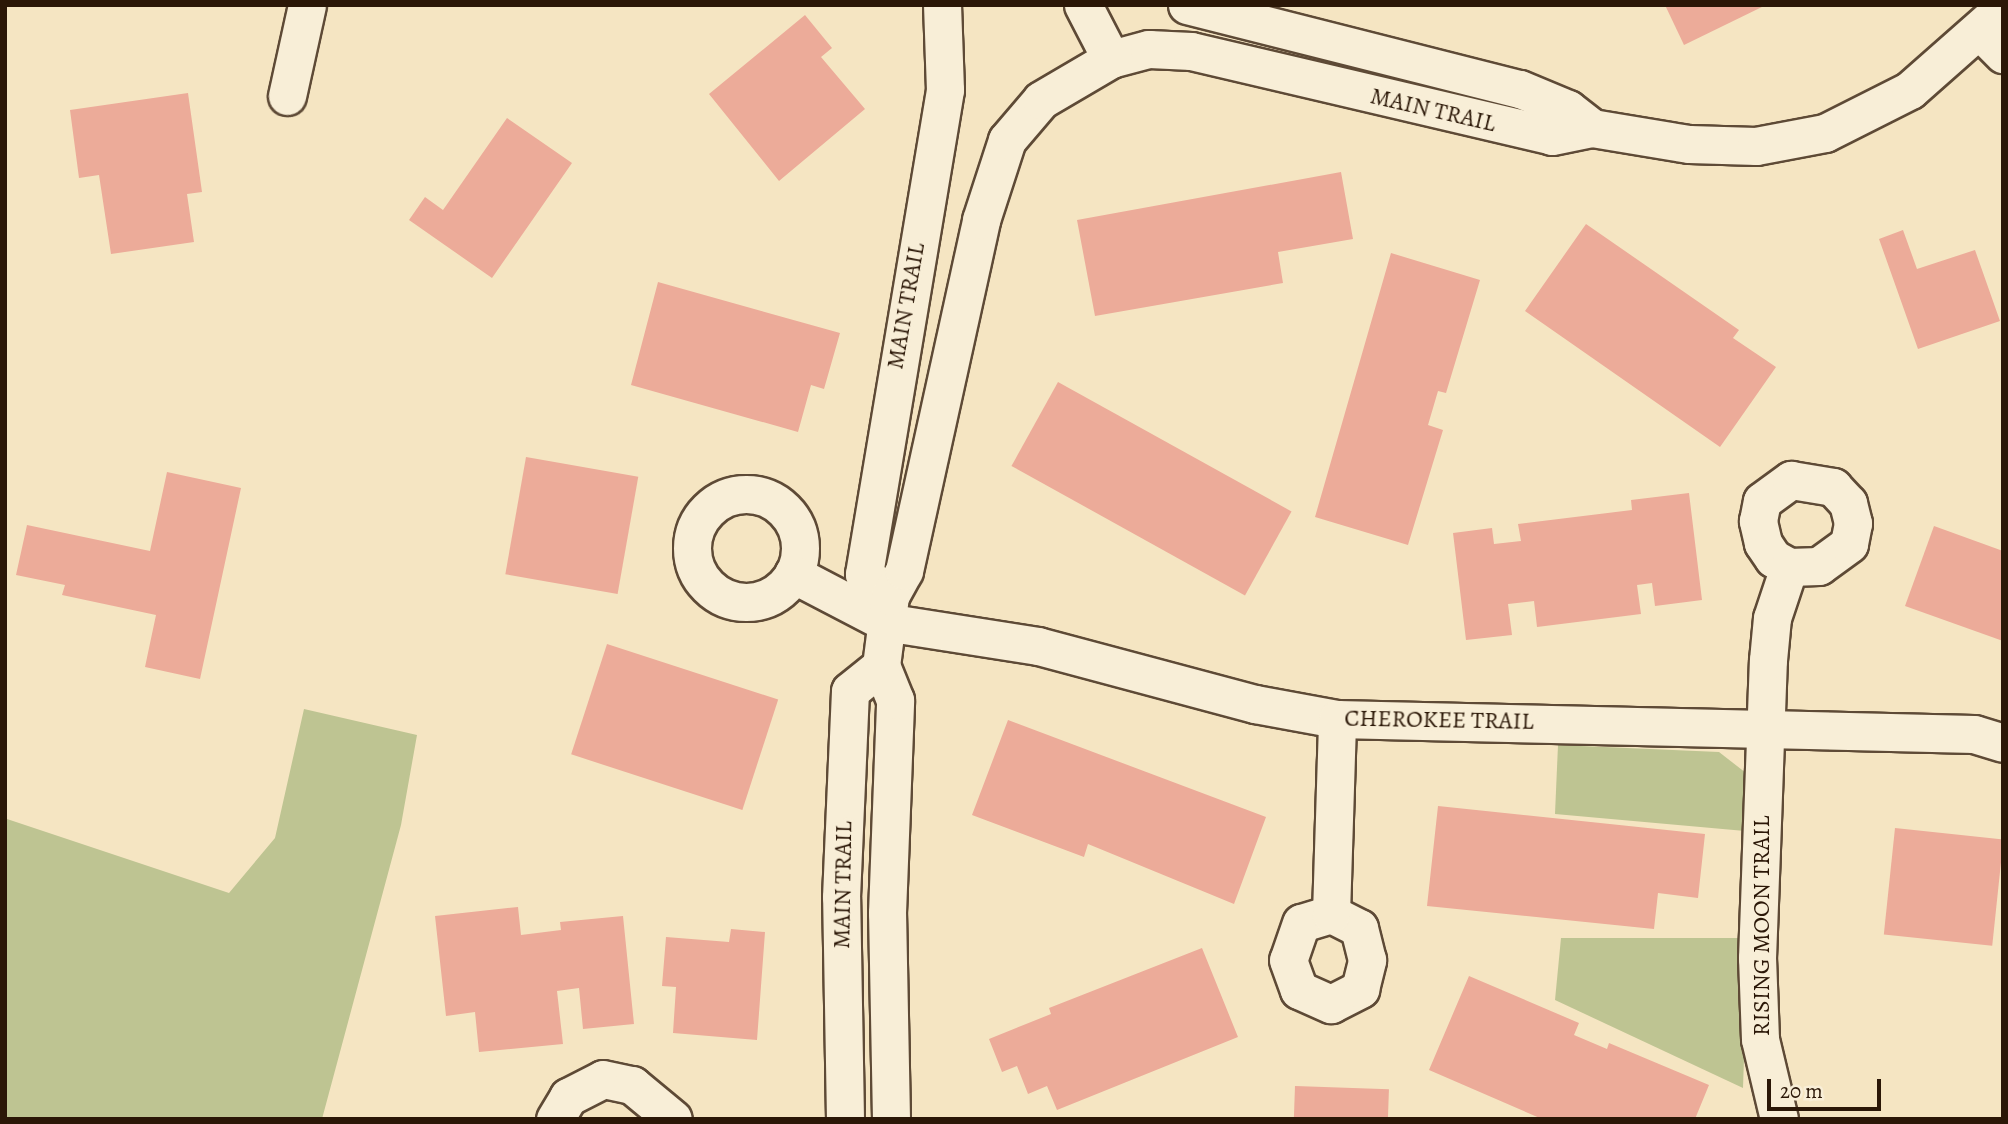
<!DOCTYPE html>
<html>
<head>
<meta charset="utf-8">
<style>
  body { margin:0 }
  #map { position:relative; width:2008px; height:1124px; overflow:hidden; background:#f5e5c2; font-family:Alegreya,serif }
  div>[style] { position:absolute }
  .green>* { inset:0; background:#bec492 }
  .building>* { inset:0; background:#ecab99; transform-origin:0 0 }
  .roads { filter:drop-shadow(2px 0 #5e4a36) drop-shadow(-2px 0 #5e4a36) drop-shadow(0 2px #5e4a36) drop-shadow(0 -2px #5e4a36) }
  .minor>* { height:37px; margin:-18.5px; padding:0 18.5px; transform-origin:18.5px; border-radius:18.5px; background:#f8eed7 }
  .minor>.ring { margin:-18.5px; padding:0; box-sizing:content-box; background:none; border:37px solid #f8eed7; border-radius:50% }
  span { translate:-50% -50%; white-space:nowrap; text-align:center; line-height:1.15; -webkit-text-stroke:6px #f8eed7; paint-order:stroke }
  .street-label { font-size:24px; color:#2b1707 }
  .frame { position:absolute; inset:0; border:7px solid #2b1707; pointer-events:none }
  .scale { position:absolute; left:1767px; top:1079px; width:114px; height:32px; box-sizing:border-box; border:4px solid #2b1707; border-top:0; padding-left:9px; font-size:21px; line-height:24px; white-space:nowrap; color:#2b1707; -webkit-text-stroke:5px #f8eed7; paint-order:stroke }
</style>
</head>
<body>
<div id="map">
  <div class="green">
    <div style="clip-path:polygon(304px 709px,417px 735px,401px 825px,322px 1119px,5px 1119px,7px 819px,229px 893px,275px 838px)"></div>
    <div style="clip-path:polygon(1558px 745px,1719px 752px,1746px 773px,1745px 831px,1555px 814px)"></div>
    <div style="clip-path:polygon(1561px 938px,1748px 938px,1743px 1088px,1555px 1000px)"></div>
  </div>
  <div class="building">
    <div style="clip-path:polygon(1665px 5px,1766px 5px,1684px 45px)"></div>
    <div style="clip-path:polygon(805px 15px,832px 48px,821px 57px,865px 109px,779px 181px,709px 94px)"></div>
    <div style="clip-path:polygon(188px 93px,202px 192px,187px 194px,194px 242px,111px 254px,99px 175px,79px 178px,70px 110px)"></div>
    <div style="clip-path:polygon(507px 118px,572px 163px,492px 278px,409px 220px,425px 197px,443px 210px)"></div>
    <div style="clip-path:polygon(1341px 172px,1353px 239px,1278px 252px,1283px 283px,1095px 316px,1077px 220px)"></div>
    <div style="clip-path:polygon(1586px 224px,1739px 330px,1733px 338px,1776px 367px,1720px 447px,1525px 311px)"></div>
    <div style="clip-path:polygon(1903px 230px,1917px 269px,1975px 250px,2000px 321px,1918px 349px,1879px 239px)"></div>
    <div style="clip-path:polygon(1391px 253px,1480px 280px,1446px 393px,1438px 391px,1428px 425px,1443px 430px,1408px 545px,1315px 517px)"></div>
    <div style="clip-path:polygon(658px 282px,840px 333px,824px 389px,811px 385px,798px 432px,631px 385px)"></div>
    <div style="left:1058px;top:382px;width:267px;height:96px;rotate:29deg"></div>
    <div style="left:526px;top:457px;width:114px;height:119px;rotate:10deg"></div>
    <div style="clip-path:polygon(167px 472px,241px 488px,200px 679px,145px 667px,156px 615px,62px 595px,65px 585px,16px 575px,27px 525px,150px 551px)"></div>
    <div style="clip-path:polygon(1689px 493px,1702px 600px,1655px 606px,1652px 583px,1637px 585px,1641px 614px,1537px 627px,1534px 601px,1508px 604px,1512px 635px,1466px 640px,1453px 533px,1492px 528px,1494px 544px,1521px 541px,1518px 524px,1632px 510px,1631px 500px)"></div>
    <div style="clip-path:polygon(1934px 526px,2003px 551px,2003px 641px,1905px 606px)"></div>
    <div style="left:607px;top:644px;width:180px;height:116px;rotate:18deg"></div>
    <div style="clip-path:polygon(1008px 720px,1266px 817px,1234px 904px,1088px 844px,1084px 857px,972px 815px)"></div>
    <div style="clip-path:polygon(1438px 806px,1705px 834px,1698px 898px,1658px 893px,1654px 929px,1427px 906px)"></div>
    <div style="left:1895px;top:828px;width:109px;height:107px;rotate:6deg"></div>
    <div style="clip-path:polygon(518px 907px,521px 935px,561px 930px,560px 922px,623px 916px,634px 1024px,583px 1029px,579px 988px,557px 991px,563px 1044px,479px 1052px,475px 1012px,446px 1016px,435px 916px)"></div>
    <div style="clip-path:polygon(731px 929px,765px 932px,757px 1040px,673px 1033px,676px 987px,662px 986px,666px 937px,729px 942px)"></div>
    <div style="clip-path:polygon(1202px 948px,1238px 1037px,1057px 1110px,1047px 1086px,1028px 1094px,1017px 1066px,1002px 1072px,989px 1039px,1051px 1014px,1049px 1008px)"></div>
    <div style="clip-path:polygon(1469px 976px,1579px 1023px,1574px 1035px,1607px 1049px,1609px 1043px,1709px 1085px,1695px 1119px,1542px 1119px,1429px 1070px)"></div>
    <div style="left:1295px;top:1086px;width:94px;height:33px;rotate:2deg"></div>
  </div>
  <div class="roads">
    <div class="minor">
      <div style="left:1083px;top:5px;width:61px;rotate:62.6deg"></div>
      <div style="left:1111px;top:59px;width:39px;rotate:-15deg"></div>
      <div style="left:1149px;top:49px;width:42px;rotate:2.7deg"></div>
      <div style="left:1191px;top:51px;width:371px;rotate:13.2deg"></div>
      <div style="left:1552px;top:136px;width:41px;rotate:-11.3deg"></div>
      <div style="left:1592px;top:128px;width:98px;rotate:9.4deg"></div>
      <div style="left:1689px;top:144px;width:67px;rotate:1.7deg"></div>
      <div style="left:1756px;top:146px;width:70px;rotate:-10.7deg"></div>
      <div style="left:1825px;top:133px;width:95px;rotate:-26.8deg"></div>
      <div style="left:1910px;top:90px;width:124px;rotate:-41.4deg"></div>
      <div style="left:1187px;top:5px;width:343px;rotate:14.2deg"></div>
      <div style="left:1520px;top:89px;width:52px;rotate:22.6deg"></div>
      <div style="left:1568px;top:109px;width:31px;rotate:38deg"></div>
      <div style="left:1980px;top:31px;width:33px;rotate:45deg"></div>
      <div style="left:287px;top:96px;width:93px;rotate:-77.6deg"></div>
      <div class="ring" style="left:692px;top:494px;width:71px;height:71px"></div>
      <div style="left:793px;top:574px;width:104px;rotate:27.6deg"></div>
      <div style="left:885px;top:622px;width:155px;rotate:8.9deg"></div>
      <div style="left:1038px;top:646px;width:225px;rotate:15deg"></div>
      <div style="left:1255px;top:704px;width:83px;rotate:10.4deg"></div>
      <div style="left:1337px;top:719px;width:637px;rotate:1.35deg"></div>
      <div style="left:1974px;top:734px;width:30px;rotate:17deg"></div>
      <div style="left:890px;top:596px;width:34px;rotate:-140deg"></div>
      <div style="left:864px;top:574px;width:491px;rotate:-80.5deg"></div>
      <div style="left:945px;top:90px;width:85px;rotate:-92deg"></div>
      <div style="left:1331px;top:914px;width:31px;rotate:163deg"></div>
      <div style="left:1301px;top:923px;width:39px;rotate:109deg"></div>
      <div style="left:1288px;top:960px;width:32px;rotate:70deg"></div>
      <div style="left:1299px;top:990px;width:35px;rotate:24deg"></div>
      <div style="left:1331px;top:1004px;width:33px;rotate:-27deg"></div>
      <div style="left:1360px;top:989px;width:30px;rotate:-76deg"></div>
      <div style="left:1367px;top:960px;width:33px;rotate:-104deg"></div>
      <div style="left:1359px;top:928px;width:31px;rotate:-153deg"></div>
      <div style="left:1331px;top:914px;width:195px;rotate:-88.2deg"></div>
      <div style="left:555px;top:1119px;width:26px;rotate:-59deg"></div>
      <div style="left:568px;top:1097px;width:39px;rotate:-27deg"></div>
      <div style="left:603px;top:1079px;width:30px;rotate:12deg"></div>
      <div style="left:632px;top:1085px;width:53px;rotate:39.7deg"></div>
      <div style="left:845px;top:1119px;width:222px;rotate:-91deg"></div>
      <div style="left:841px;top:897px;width:206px;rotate:-87.5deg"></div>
      <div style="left:850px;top:691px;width:40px;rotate:-39deg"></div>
      <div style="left:891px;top:1119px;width:206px;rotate:-91.1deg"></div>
      <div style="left:887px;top:913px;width:213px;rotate:-87.8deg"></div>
      <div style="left:895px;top:700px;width:37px;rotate:-112deg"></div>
      <div style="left:881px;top:666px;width:71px;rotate:-82.7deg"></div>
      <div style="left:890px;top:596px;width:29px;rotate:-61deg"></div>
      <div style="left:904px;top:571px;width:359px;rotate:-77.6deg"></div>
      <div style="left:981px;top:220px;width:84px;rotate:-72deg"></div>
      <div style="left:1007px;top:140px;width:52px;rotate:-49.6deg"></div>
      <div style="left:1041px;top:100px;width:81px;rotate:-30.4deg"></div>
      <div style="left:1779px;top:1119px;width:82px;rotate:-103.4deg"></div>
      <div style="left:1760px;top:1039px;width:81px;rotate:-92.1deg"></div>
      <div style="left:1757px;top:958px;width:298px;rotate:-87.9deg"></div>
      <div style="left:1768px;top:660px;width:42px;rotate:-84.6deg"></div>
      <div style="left:1772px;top:618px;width:54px;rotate:-71.6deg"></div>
      <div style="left:1789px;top:567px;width:18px;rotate:-151deg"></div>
      <div style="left:1773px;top:558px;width:18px;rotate:-124deg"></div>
      <div style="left:1763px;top:543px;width:23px;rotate:-103deg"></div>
      <div style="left:1758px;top:521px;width:20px;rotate:-79deg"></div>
      <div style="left:1762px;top:501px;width:36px;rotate:-36deg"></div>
      <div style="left:1791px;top:480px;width:43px;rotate:9.5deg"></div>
      <div style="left:1833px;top:487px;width:22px;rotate:47deg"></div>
      <div style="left:1848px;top:503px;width:21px;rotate:76deg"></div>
      <div style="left:1853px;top:523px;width:21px;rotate:101deg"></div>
      <div style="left:1849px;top:544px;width:37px;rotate:144deg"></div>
      <div style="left:1819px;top:566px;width:30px;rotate:178deg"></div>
    </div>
  </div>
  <div class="street-label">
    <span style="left:1433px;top:110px;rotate:13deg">MAIN TRAIL</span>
    <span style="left:906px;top:306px;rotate:-80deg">MAIN TRAIL</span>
    <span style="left:1439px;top:720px;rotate:1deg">CHEROKEE TRAIL</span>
    <span style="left:843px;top:885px;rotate:-89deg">MAIN TRAIL</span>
    <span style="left:1762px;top:926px;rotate:-90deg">RISING MOON TRAIL</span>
  </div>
  <div class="frame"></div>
  <div class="scale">20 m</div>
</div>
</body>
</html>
